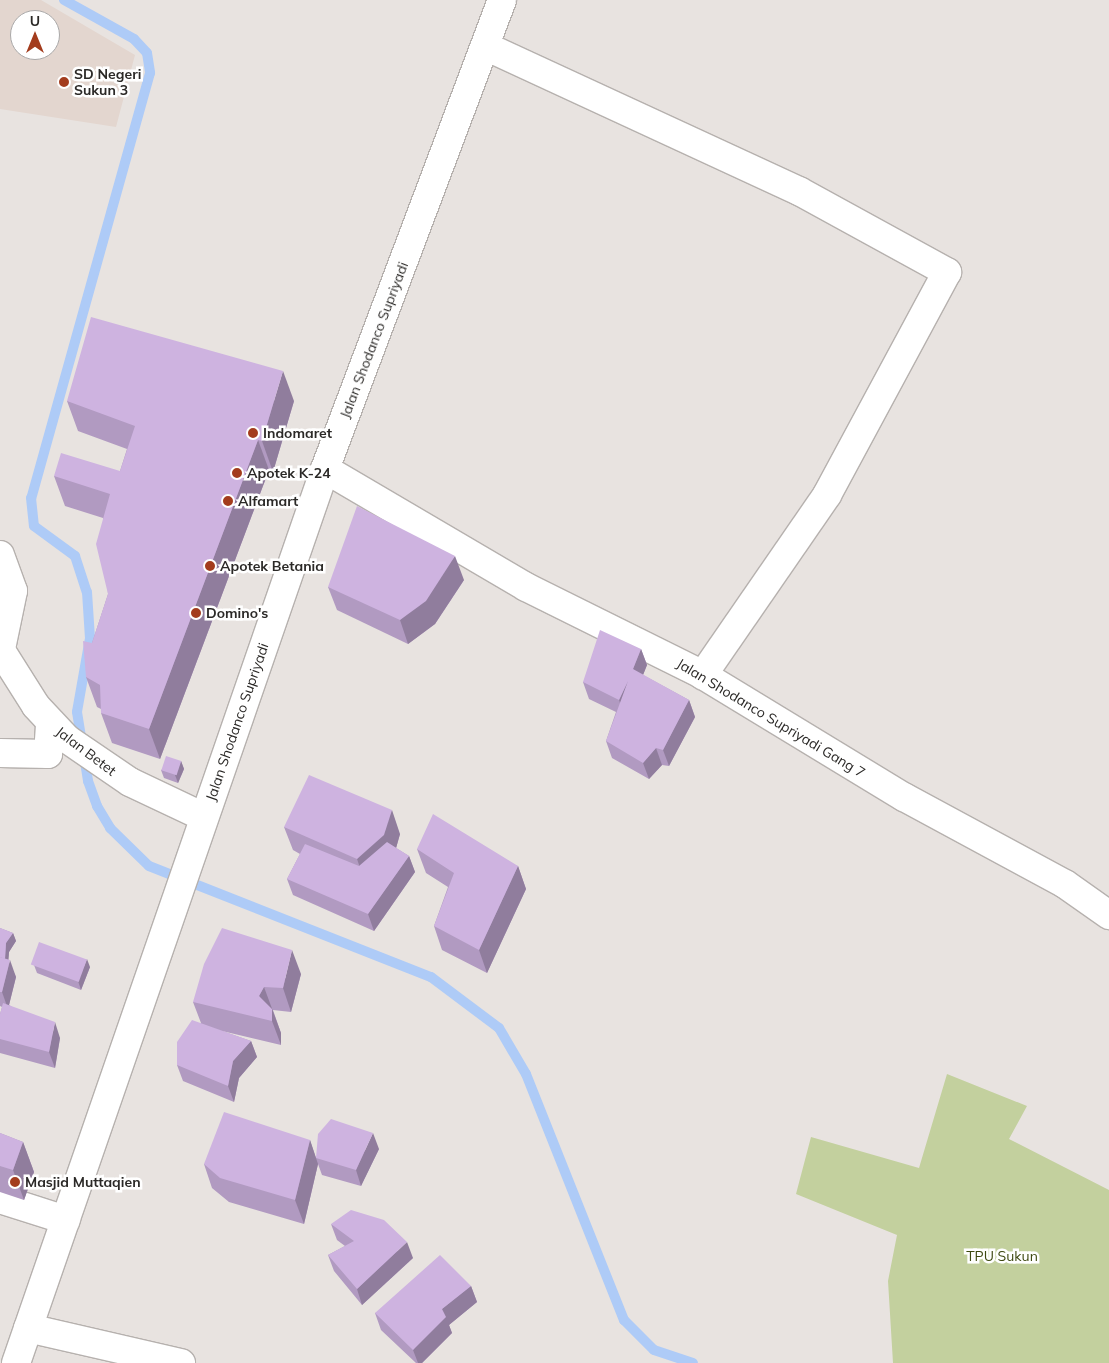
<!DOCTYPE html>
<html>
<head>
<meta charset="utf-8">
<style>
  body { margin:0 }
  #map { position:relative; width:1109px; height:1363px; overflow:hidden; background:#e8e3e0; font-family:Mulish,sans-serif }
  div>[style] { position:absolute }
  .built>* { inset:0; background:#e3d6cf }
  .green>* { inset:0; background:#c3d09e }
  .stream>* { height:10px; margin:-5px; padding:0 5px; transform-origin:5px; border-radius:5px; background:#aecbf7 }
  .roads { filter:drop-shadow(1px 0 #b6b1ae) drop-shadow(-1px 0 #b6b1ae) drop-shadow(0 1px #b6b1ae) drop-shadow(0 -1px #b6b1ae) }
  .minor>* { height:28px; margin:-14px; padding:0 14px; transform-origin:14px; border-radius:14px; background:#fff }
  .primary>* { height:28px; margin:-14px; padding:0 14px; transform-origin:14px; border-radius:14px; background:#fff }
  .wall>* { inset:0; background:#b19ac1 }
  .shaded-wall>* { inset:0; background:#907d9d }
  .building>* { inset:0; background:#ceb3e0; transform-origin:0 0 }
  .dots>* { width:14px; height:14px; translate:-50% -50%; box-sizing:border-box; border:2px solid #fff; border-radius:50% }
  span { translate:-50% -50%; white-space:nowrap; text-align:center; line-height:1.15; -webkit-text-stroke:5px #fff; paint-order:stroke }
  .poi-label { font-size:14px; color:#2b2927; font-weight:700 }
  .left { translate:0 -50%; text-align:left }
  .street-label { font-size:14px; color:#2b2927 }
  .park-label { font-size:14px; color:#3d480f }
  .north { position:absolute; left:10px; top:10px; width:50px; height:50px; box-sizing:border-box; background:#fff; border:1px solid #aaa9a9; border-radius:50%; rotate:0deg; font-size:14px; font-weight:700; line-height:20px; text-align:center; color:#2b2927 }
  .north::after { content:''; display:block; margin:auto; width:18px; height:22px; background:#a33c1d; clip-path:polygon(50% 0,100% 100%,50% 72%,0 100%) }
</style>
</head>
<body>
<div id="map">
  <div class="built">
    <div style="clip-path:polygon(evenodd,0 0,41px 0,135px 55px,116px 127px,0 109px,0 0,20px 20px,50px 20px,50px 50px,20px 50px,20px 20px)"></div>
  </div>
  <div class="green">
    <div style="clip-path:polygon(947px 1074px,1027px 1106px,1009px 1139px,1109px 1190px,1109px 1363px,893px 1363px,888px 1281px,897px 1235px,796px 1194px,811px 1137px,919px 1168px)"></div>
  </div>
  <div class="stream">
    <div style="left:64px;top:0;width:80px;rotate:29.1deg"></div>
    <div style="left:134px;top:39px;width:19px;rotate:47deg"></div>
    <div style="left:147px;top:53px;width:20px;rotate:81deg"></div>
    <div style="left:150px;top:73px;width:441px;rotate:105.6deg"></div>
    <div style="left:31px;top:498px;width:28px;rotate:84deg"></div>
    <div style="left:34px;top:526px;width:51px;rotate:36.2deg"></div>
    <div style="left:75px;top:556px;width:38px;rotate:72deg"></div>
    <div style="left:87px;top:592px;width:46px;rotate:86.3deg"></div>
    <div style="left:90px;top:638px;width:75px;rotate:100deg"></div>
    <div style="left:77px;top:712px;width:70px;rotate:80.9deg"></div>
    <div style="left:88px;top:781px;width:27px;rotate:70deg"></div>
    <div style="left:97px;top:806px;width:26px;rotate:59deg"></div>
    <div style="left:110px;top:828px;width:54px;rotate:44.3deg"></div>
    <div style="left:149px;top:866px;width:303px;rotate:21.5deg"></div>
    <div style="left:431px;top:977px;width:85px;rotate:36.9deg"></div>
    <div style="left:499px;top:1028px;width:53px;rotate:59.6deg"></div>
    <div style="left:526px;top:1074px;width:265px;rotate:68.3deg"></div>
    <div style="left:624px;top:1320px;width:42px;rotate:45deg"></div>
    <div style="left:654px;top:1350px;width:41px;rotate:18.4deg"></div>
  </div>
  <div class="roads">
    <div class="minor">
      <div style="left:485px;top:46px;width:346px;rotate:24.8deg"></div>
      <div style="left:799px;top:191px;width:169px;rotate:28.7deg"></div>
      <div style="left:947px;top:272px;width:253px;rotate:118.3deg"></div>
      <div style="left:827px;top:495px;width:219px;rotate:124.6deg"></div>
      <div style="left:325px;top:469px;width:233px;rotate:30.4deg"></div>
      <div style="left:526px;top:587px;width:198px;rotate:26.4deg"></div>
      <div style="left:703px;top:675px;width:235px;rotate:31.3deg"></div>
      <div style="left:904px;top:797px;width:183px;rotate:28.4deg"></div>
      <div style="left:1065px;top:884px;width:54px;rotate:35.2deg"></div>
      <div style="left:0;top:555px;width:38px;rotate:70deg"></div>
      <div style="left:13px;top:591px;width:59px;rotate:101.7deg"></div>
      <div style="left:0;top:649px;width:67px;rotate:57.7deg"></div>
      <div style="left:36px;top:706px;width:45px;rotate:46.8deg"></div>
      <div style="left:67px;top:739px;width:76px;rotate:34.3deg"></div>
      <div style="left:130px;top:782px;width:82px;rotate:25.3deg"></div>
      <div style="left:0;top:753px;width:48px;rotate:1.2deg"></div>
      <div style="left:48px;top:754px;width:30px;rotate:-86deg"></div>
      <div style="left:0;top:1199px;width:69px;rotate:17.7deg"></div>
      <div style="left:28px;top:1328px;width:157px;rotate:12.9deg"></div>
    </div>
    <div class="primary">
      <div style="left:16px;top:1363px;width:946px;rotate:-70.93deg"></div>
      <div style="left:325px;top:469px;width:501px;rotate:-69.32deg"></div>
    </div>
  </div>
  <div class="wall">
    <div style="clip-path:polygon(67px 401px,294px 401px,273px 472px,269px 470px,160px 759px,112px 743px,101px 713px,101px 709px,97px 707px,86px 677px,92px 643px,108px 594px,103px 518px,65px 506px,54px 476px,120px 471px,127px 449px,78px 431px)"></div>
    <div style="clip-path:polygon(464px 580px,435px 624px,408px 644px,337px 610px,328px 587px)"></div>
    <div style="clip-path:polygon(641px 649px,647px 665px,643px 675px,689px 700px,695px 717px,669px 766px,662px 765px,649px 779px,612px 758px,606px 741px,616px 712px,589px 699px,583px 682px)"></div>
    <div style="clip-path:polygon(181px 761px,184px 769px,178px 783px,164px 778px,161px 770px)"></div>
    <div style="clip-path:polygon(284px 827px,400px 834px,396px 848px,409px 856px,415px 872px,374px 931px,293px 895px,287px 879px,300px 854px,293px 850px)"></div>
    <div style="clip-path:polygon(417px 849px,518px 866px,526px 889px,487px 973px,442px 950px,434px 926px,448px 887px,426px 873px)"></div>
    <div style="clip-path:polygon(0 928px,13px 933px,16px 941px,9px 952px,8px 960px,16px 977px,9px 1005px,60px 1038px,55px 1068px,0 1053px,0 1014px,2px 1007px,0 1006px)"></div>
    <div style="clip-path:polygon(34px 965px,90px 967px,81px 990px,37px 973px)"></div>
    <div style="clip-path:polygon(301px 974px,291px 1012px,273px 1010px,281px 1033px,281px 1045px,222px 1031px,251px 1041px,257px 1057px,239px 1078px,234px 1102px,183px 1081px,177px 1065px,201px 1023px,193px 1002px)"></div>
    <div style="clip-path:polygon(0 1133px,23px 1142px,34px 1172px,24px 1200px,0 1192px)"></div>
    <div style="clip-path:polygon(310px 1140px,316px 1158px,379px 1149px,361px 1186px,322px 1175px,318px 1164px,304px 1224px,229px 1202px,212px 1188px,204px 1164px)"></div>
    <div style="clip-path:polygon(331px 1224px,413px 1258px,362px 1305px,334px 1271px,328px 1255px,345px 1246px,337px 1240px)"></div>
    <div style="clip-path:polygon(471px 1286px,477px 1302px,449px 1325px,452px 1333px,422px 1363px,416px 1363px,381px 1330px,375px 1313px)"></div>
  </div>
  <div class="shaded-wall">
    <div style="clip-path:polygon(283px 371px,294px 401px,273px 472px,262px 441px)"></div>
    <div style="clip-path:polygon(258px 440px,269px 470px,160px 759px,149px 729px)"></div>
    <div style="clip-path:polygon(455px 556px,464px 580px,435px 624px,408px 644px,400px 620px)"></div>
    <div style="clip-path:polygon(641px 649px,647px 665px,639px 685px,633px 669px)"></div>
    <div style="clip-path:polygon(628px 681px,625px 717px,619px 700px)"></div>
    <div style="clip-path:polygon(689px 700px,695px 717px,669px 766px,663px 750px)"></div>
    <div style="clip-path:polygon(656px 748px,662px 765px,649px 779px,643px 763px)"></div>
    <div style="clip-path:polygon(181px 761px,184px 769px,178px 783px,175px 775px)"></div>
    <div style="clip-path:polygon(392px 810px,400px 834px,393px 859px,365px 882px,357px 859px)"></div>
    <div style="clip-path:polygon(409px 856px,415px 872px,374px 931px,368px 914px)"></div>
    <div style="clip-path:polygon(518px 866px,526px 889px,487px 973px,479px 950px)"></div>
    <div style="clip-path:polygon(13px 933px,16px 941px,9px 952px,8px 967px,5px 959px,6px 943px)"></div>
    <div style="clip-path:polygon(292px 950px,301px 974px,291px 1012px,283px 988px)"></div>
    <div style="clip-path:polygon(87px 959px,90px 967px,81px 990px,78px 981px)"></div>
    <div style="clip-path:polygon(10px 960px,16px 977px,8px 1009px,2px 992px)"></div>
    <div style="clip-path:polygon(264px 987px,281px 1033px,281px 1045px,272px 1021px,259px 996px)"></div>
    <div style="clip-path:polygon(55px 1022px,60px 1038px,55px 1068px,49px 1052px)"></div>
    <div style="clip-path:polygon(251px 1041px,257px 1057px,239px 1078px,234px 1102px,228px 1086px,233px 1061px)"></div>
    <div style="clip-path:polygon(373px 1133px,379px 1149px,361px 1186px,356px 1170px)"></div>
    <div style="clip-path:polygon(310px 1140px,318px 1164px,304px 1224px,295px 1200px)"></div>
    <div style="clip-path:polygon(23px 1142px,34px 1172px,24px 1200px,13px 1170px)"></div>
    <div style="clip-path:polygon(407px 1242px,413px 1258px,362px 1305px,357px 1289px)"></div>
    <div style="clip-path:polygon(471px 1286px,477px 1302px,449px 1325px,452px 1333px,422px 1363px,418px 1363px,413px 1350px,442px 1309px)"></div>
  </div>
  <div class="building">
    <div style="clip-path:polygon(91px 317px,283px 371px,262px 441px,258px 440px,149px 729px,101px 713px,100px 685px,86px 677px,83px 641px,92px 643px,108px 594px,96px 544px,110px 494px,54px 476px,61px 453px,120px 471px,135px 426px,67px 401px)"></div>
    <div style="clip-path:polygon(357px 506px,455px 556px,426px 601px,400px 620px,328px 587px)"></div>
    <div style="clip-path:polygon(600px 630px,641px 649px,633px 669px,689px 700px,663px 750px,656px 748px,643px 763px,606px 741px,628px 681px,619px 700px,583px 682px)"></div>
    <div style="left:166px;top:756px;width:16px;height:15px;rotate:18deg"></div>
    <div style="clip-path:polygon(309px 775px,392px 810px,384px 835px,357px 859px,284px 827px)"></div>
    <div style="clip-path:polygon(433px 814px,518px 866px,479px 950px,434px 926px,454px 873px,417px 849px)"></div>
    <div style="clip-path:polygon(387px 842px,409px 856px,368px 914px,287px 879px,305px 844px,359px 866px)"></div>
    <div style="clip-path:polygon(0 928px,13px 933px,6px 943px,5px 959px,0 957px)"></div>
    <div style="clip-path:polygon(222px 928px,292px 950px,283px 988px,264px 987px,259px 996px,272px 1009px,272px 1021px,193px 1002px,204px 964px)"></div>
    <div style="left:39px;top:942px;width:51px;height:24px;rotate:20deg"></div>
    <div style="clip-path:polygon(0 957px,10px 960px,2px 992px,0 992px)"></div>
    <div style="clip-path:polygon(3px 1003px,55px 1022px,49px 1052px,0 1039px,0 1014px)"></div>
    <div style="clip-path:polygon(192px 1020px,251px 1041px,233px 1061px,228px 1086px,177px 1065px,177px 1042px)"></div>
    <div style="clip-path:polygon(224px 1112px,310px 1140px,295px 1200px,220px 1178px,204px 1164px)"></div>
    <div style="clip-path:polygon(331px 1119px,373px 1133px,356px 1170px,316px 1158px,318px 1134px)"></div>
    <div style="clip-path:polygon(0 1133px,23px 1142px,13px 1170px,0 1166px)"></div>
    <div style="clip-path:polygon(351px 1210px,384px 1220px,407px 1242px,357px 1289px,328px 1255px,354px 1241px,331px 1224px)"></div>
    <div style="clip-path:polygon(440px 1255px,471px 1286px,442px 1309px,446px 1317px,413px 1350px,375px 1313px)"></div>
  </div>
  <div class="dots">
    <div style="left:64px;top:82px;background:#a33c1d"></div>
    <div style="left:253px;top:433px;background:#a33c1d"></div>
    <div style="left:237px;top:473px;background:#a33c1d"></div>
    <div style="left:228px;top:501px;background:#a33c1d"></div>
    <div style="left:210px;top:566px;background:#a33c1d"></div>
    <div style="left:196px;top:613px;background:#a33c1d"></div>
    <div style="left:15px;top:1182px;background:#a33c1d"></div>
  </div>
  <div class="poi-label">
    <span class="left" style="left:74px;top:82px">SD Negeri<br>Sukun 3</span>
    <span class="left" style="left:263px;top:433px">Indomaret</span>
    <span class="left" style="left:247px;top:473px">Apotek K-24</span>
    <span class="left" style="left:238px;top:501px">Alfamart</span>
    <span class="left" style="left:220px;top:566px">Apotek Betania</span>
    <span class="left" style="left:206px;top:613px">Domino's</span>
    <span class="left" style="left:25px;top:1182px">Masjid Muttaqien</span>
  </div>
  <div class="street-label">
    <span style="left:374px;top:340px;rotate:-69deg">Jalan Shodanco Supriyadi</span>
    <span style="left:771px;top:718px;rotate:31deg">Jalan Shodanco Supriyadi Gang 7</span>
    <span style="left:237px;top:722px;rotate:-71deg">Jalan Shodanco Supriyadi</span>
    <span style="left:86px;top:751px;rotate:37deg">Jalan Betet</span>
  </div>
  <div class="park-label">
    <span style="left:1002px;top:1256px">TPU Sukun</span>
  </div>
  <div class="north">U</div>
</div>
</body>
</html>
